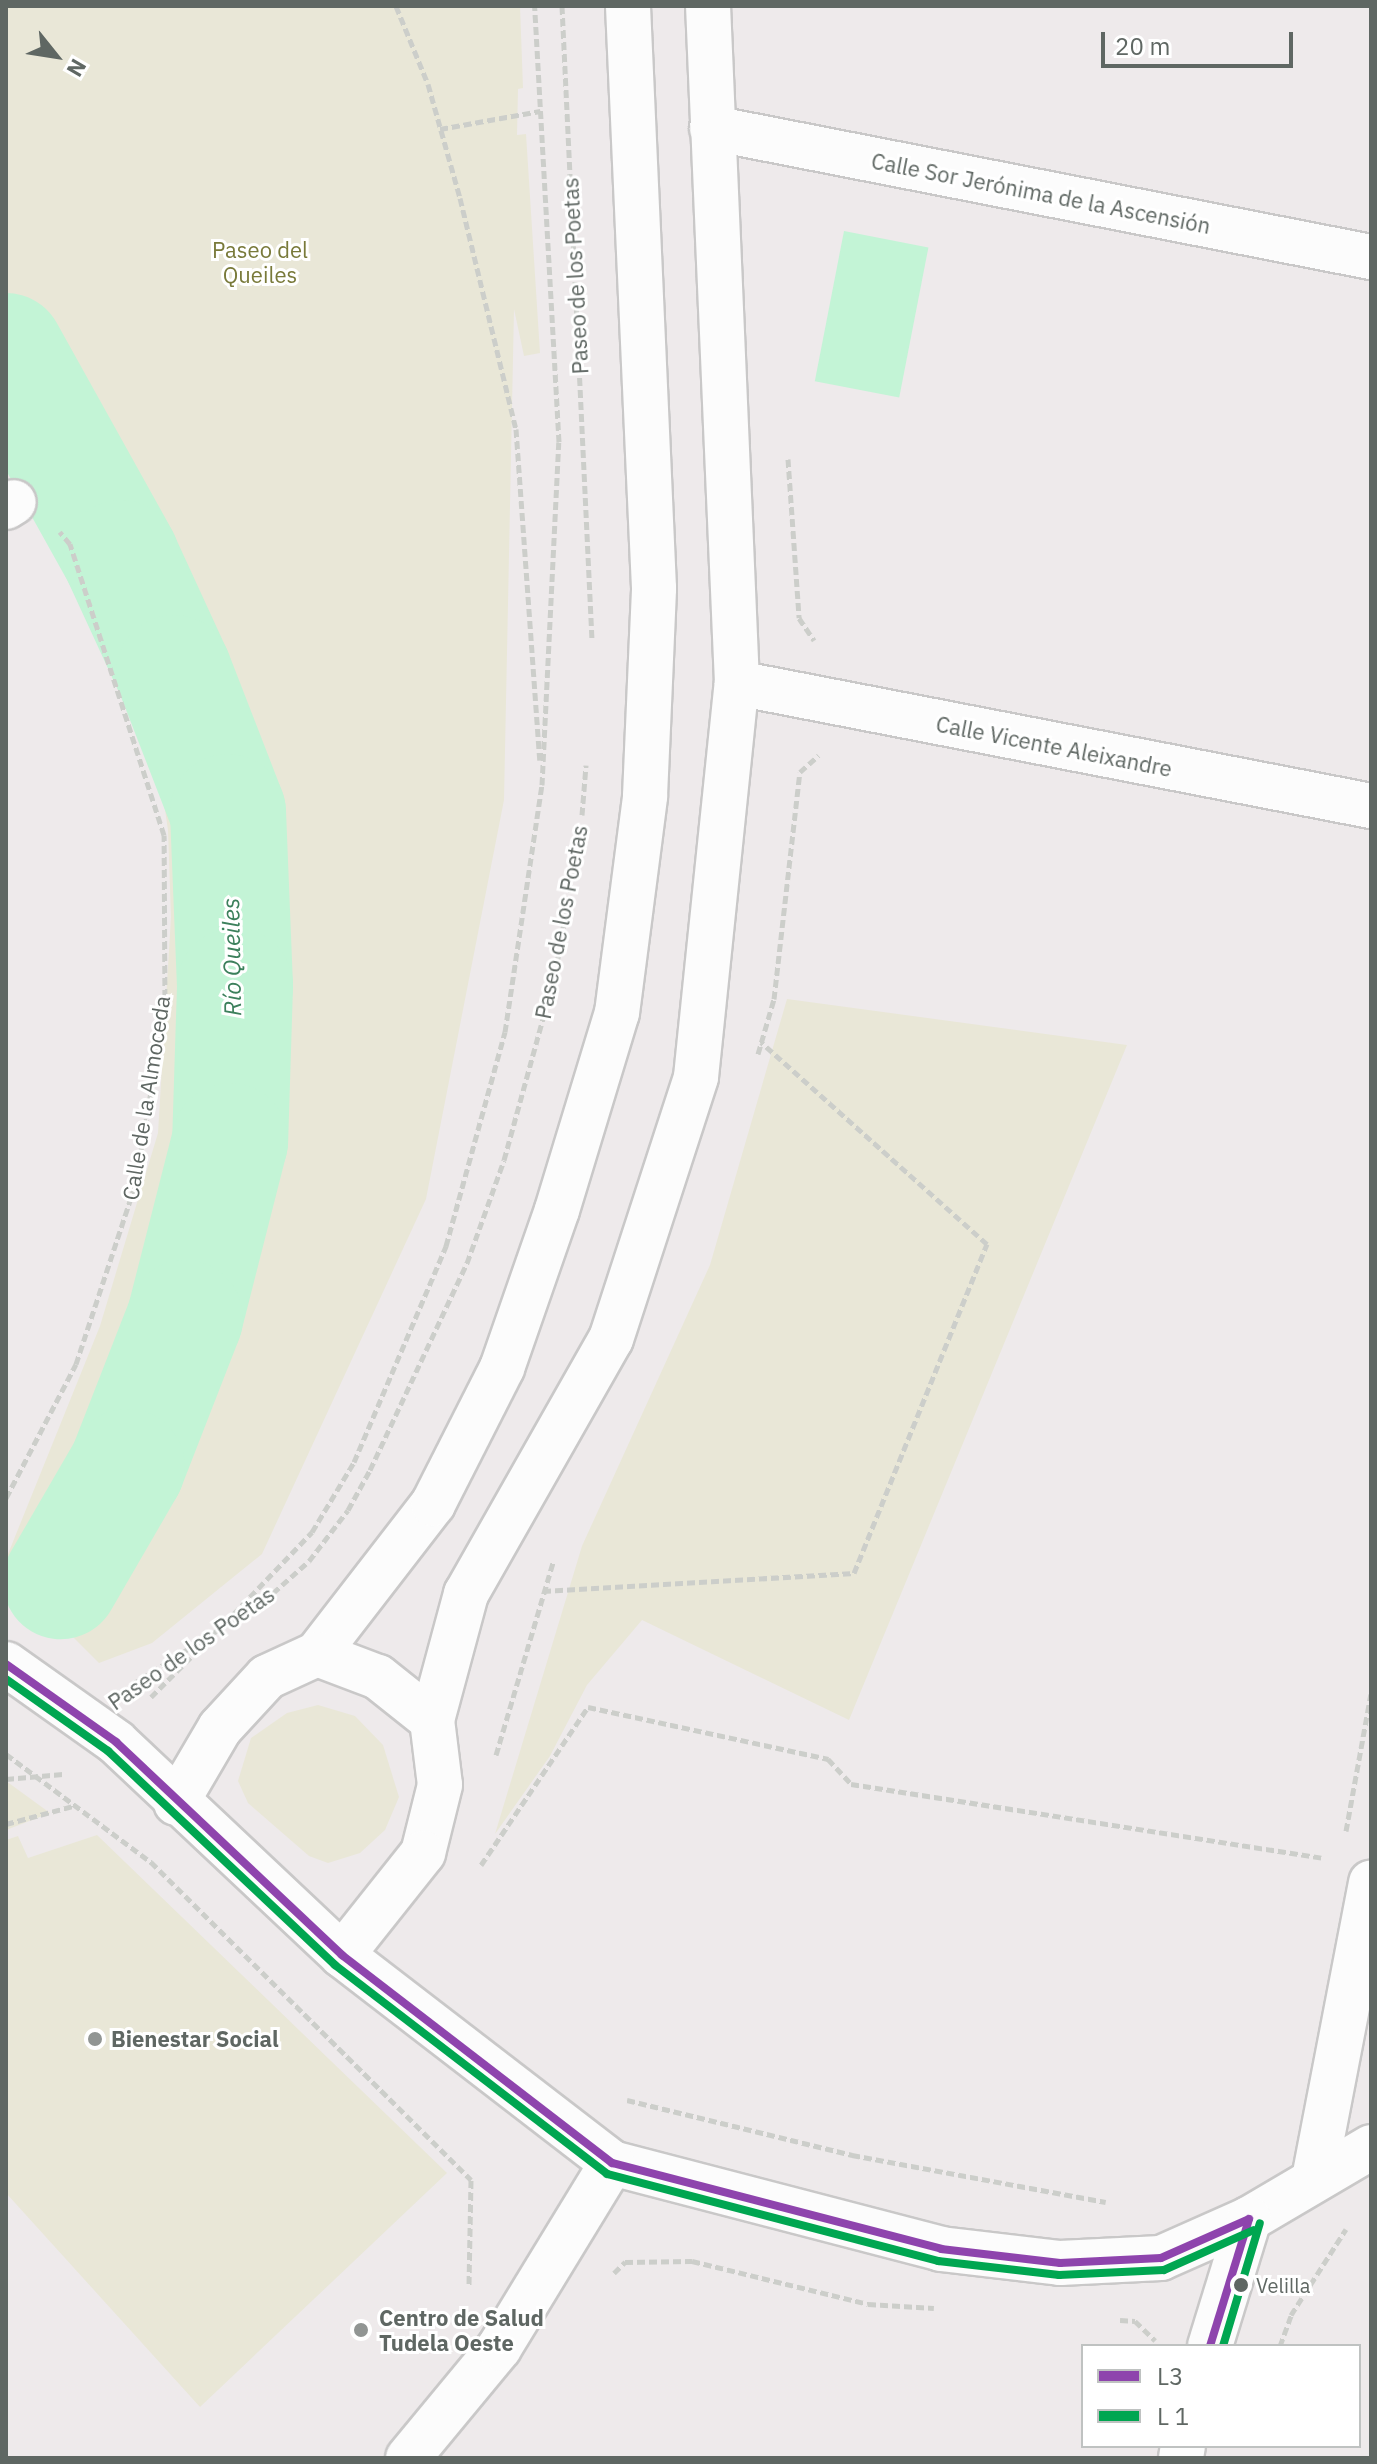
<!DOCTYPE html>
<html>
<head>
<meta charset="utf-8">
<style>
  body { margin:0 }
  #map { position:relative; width:1377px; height:2464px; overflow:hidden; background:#eeeaeb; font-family:"IBM Plex Sans",sans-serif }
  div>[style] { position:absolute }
  .green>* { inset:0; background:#e9e7d7 }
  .water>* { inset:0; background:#c3f4d6; transform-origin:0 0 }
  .river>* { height:116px; margin:-58px; padding:0 58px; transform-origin:58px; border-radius:58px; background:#c3f4d6 }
  .path>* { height:5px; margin-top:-2.5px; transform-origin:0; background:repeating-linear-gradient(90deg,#ccceca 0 8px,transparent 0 12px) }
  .roads { filter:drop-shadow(2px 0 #c9c8c8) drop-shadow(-2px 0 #c9c8c8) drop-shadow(0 2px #c9c8c8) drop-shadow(0 -2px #c9c8c8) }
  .minor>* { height:44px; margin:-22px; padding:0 22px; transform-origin:22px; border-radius:22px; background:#fcfcfc }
  .bus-1>* { height:8px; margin:-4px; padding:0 4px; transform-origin:4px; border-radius:4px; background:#8e44ad }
  .bus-2>* { height:8px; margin:-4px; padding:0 4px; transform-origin:4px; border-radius:4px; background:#00a651 }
  .dots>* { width:22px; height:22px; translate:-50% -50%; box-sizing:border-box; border:4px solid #fff; border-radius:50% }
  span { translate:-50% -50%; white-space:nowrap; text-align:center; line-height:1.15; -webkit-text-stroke:6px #fff; paint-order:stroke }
  .bus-label { font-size:20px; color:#5f6763 }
  .left { translate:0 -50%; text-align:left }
  .street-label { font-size:22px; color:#5f6763 }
  .park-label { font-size:22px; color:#797a3a }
  .poi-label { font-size:22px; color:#5f6763; font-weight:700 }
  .water-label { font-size:24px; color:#3c805c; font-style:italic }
  .frame { position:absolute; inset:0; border:8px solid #5f6763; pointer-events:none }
  .legend { position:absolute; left:1081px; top:2344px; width:280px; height:104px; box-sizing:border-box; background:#fff; border:2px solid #bfc2c1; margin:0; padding:10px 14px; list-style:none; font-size:24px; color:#5f6763 }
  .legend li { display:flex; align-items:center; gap:16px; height:40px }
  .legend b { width:40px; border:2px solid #bfc2c1 }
  .north { position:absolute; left:16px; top:16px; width:80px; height:80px; -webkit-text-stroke:6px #fff; paint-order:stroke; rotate:120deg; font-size:22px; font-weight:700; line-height:32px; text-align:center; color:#5f6763 }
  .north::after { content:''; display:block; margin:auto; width:28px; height:36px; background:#5f6763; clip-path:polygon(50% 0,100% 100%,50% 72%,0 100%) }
  .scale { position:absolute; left:1101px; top:32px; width:192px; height:36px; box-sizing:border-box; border:4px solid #5f6763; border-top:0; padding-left:10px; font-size:24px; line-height:28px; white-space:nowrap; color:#5f6763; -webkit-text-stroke:6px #fff; paint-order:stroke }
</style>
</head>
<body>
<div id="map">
  <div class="green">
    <div style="clip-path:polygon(6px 6px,520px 6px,523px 88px,518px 89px,517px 135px,526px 134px,540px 353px,524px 356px,514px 309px,504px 800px,426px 1199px,262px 1554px,152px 1643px,99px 1663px,6px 1570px,6px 1559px,100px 1326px,158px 1133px,171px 917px,168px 830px,154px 735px,82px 553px,50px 496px,6px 448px)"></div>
    <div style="clip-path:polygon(787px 999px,1127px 1045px,849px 1720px,642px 1620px,587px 1685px,550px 1756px,495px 1834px,582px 1546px,710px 1265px)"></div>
    <div style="clip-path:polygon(318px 1705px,355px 1716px,383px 1745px,399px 1797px,385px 1830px,360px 1853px,328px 1863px,309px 1856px,248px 1803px,238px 1781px,251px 1738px,287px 1713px)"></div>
    <div style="clip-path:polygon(6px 1781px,50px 1813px,6px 1830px)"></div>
    <div style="clip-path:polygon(97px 1835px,447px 2173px,200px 2407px,6px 2193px,6px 1840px,18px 1836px,28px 1858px)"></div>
  </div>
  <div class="water">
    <div style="left:844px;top:231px;width:86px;height:153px;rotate:11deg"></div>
  </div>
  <div class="river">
    <div style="left:6px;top:351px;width:237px;rotate:60.9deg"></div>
    <div style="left:121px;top:558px;width:127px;rotate:65.3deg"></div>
    <div style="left:174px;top:673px;width:149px;rotate:68.8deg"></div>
    <div style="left:228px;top:812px;width:174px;rotate:87.7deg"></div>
    <div style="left:235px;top:986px;width:155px;rotate:91.8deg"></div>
    <div style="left:230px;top:1141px;width:183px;rotate:104.3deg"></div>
    <div style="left:185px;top:1318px;width:160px;rotate:111.3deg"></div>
    <div style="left:127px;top:1467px;width:132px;rotate:120.1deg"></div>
  </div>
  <div class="path">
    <div style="left:396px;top:6px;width:84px;rotate:67.7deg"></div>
    <div style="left:428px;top:84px;width:118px;rotate:74.3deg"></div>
    <div style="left:460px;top:198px;width:238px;rotate:76.4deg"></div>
    <div style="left:516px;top:429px;width:332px;rotate:85.9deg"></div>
    <div style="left:562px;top:6px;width:634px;rotate:87.29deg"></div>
    <div style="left:440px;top:129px;width:102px;rotate:-10.2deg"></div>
    <div style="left:788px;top:459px;width:159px;rotate:86deg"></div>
    <div style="left:799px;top:618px;width:27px;rotate:56deg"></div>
    <div style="left:582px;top:815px;width:50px;rotate:-85.4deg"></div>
    <div style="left:758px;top:1054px;width:57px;rotate:-73.8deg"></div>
    <div style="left:774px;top:999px;width:228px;rotate:-83.5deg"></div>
    <div style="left:800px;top:772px;width:25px;rotate:-42deg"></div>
    <div style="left:6px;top:1498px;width:151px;rotate:-62.4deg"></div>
    <div style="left:76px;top:1364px;width:188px;rotate:-71.7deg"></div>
    <div style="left:135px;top:1186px;width:180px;rotate:-80.4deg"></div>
    <div style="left:165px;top:1009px;width:174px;rotate:-90.3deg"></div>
    <div style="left:164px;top:835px;width:306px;rotate:-107.9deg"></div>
    <div style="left:70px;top:544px;width:16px;rotate:-130deg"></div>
    <div style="left:543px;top:1591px;width:312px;rotate:-3.3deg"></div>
    <div style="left:854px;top:1573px;width:355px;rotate:-68deg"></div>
    <div style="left:987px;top:1244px;width:303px;rotate:-138.2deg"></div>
    <div style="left:225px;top:1623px;width:126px;rotate:-46.3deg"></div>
    <div style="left:312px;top:1532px;width:82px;rotate:-59deg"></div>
    <div style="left:354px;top:1462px;width:235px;rotate:-66.9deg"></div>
    <div style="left:446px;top:1246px;width:222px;rotate:-74.6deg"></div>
    <div style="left:505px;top:1032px;width:250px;rotate:-81.5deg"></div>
    <div style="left:542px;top:785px;width:343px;rotate:-87.2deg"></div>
    <div style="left:559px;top:442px;width:437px;rotate:-93.2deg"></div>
    <div style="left:131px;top:1685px;width:157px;rotate:-32.3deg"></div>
    <div style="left:264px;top:1601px;width:60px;rotate:-41.6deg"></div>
    <div style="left:309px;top:1561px;width:64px;rotate:-52.6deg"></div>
    <div style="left:348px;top:1510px;width:46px;rotate:-61.2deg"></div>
    <div style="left:370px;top:1470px;width:229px;rotate:-64.9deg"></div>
    <div style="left:467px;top:1263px;width:109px;rotate:-70.2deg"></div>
    <div style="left:504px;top:1160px;width:192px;rotate:-74.6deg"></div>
    <div style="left:555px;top:975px;width:148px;rotate:-80.3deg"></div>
    <div style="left:151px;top:1697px;width:82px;rotate:-45deg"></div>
    <div style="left:6px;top:1754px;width:181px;rotate:36.7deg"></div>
    <div style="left:151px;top:1862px;width:451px;rotate:44.8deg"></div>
    <div style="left:471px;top:2180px;width:105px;rotate:91.1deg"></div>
    <div style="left:496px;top:1755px;width:201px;rotate:-73.5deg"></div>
    <div style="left:6px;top:1779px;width:57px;rotate:-5deg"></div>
    <div style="left:6px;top:1824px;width:69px;rotate:-15deg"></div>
    <div style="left:1346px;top:1831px;width:139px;rotate:-79.7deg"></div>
    <div style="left:481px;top:1865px;width:191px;rotate:-55.9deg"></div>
    <div style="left:588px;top:1707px;width:246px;rotate:12.2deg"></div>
    <div style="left:828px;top:1759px;width:34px;rotate:47deg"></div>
    <div style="left:851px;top:1784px;width:476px;rotate:8.9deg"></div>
    <div style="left:627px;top:2100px;width:232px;rotate:13.7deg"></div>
    <div style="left:852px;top:2155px;width:258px;rotate:10.5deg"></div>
    <div style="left:614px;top:2273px;width:16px;rotate:-45deg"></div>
    <div style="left:625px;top:2262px;width:67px;rotate:-0.9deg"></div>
    <div style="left:692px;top:2261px;width:181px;rotate:13.7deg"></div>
    <div style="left:868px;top:2304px;width:66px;rotate:3.5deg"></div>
    <div style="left:1120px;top:2320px;width:15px;rotate:4deg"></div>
    <div style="left:1135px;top:2321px;width:28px;rotate:44deg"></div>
    <div style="left:1280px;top:2346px;width:33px;rotate:-70deg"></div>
    <div style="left:1291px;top:2315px;width:102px;rotate:-57.4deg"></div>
  </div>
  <div class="roads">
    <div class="minor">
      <div style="left:712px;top:128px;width:672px;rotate:11.08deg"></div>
      <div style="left:6px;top:507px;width:9px;rotate:-32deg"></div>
      <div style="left:737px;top:683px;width:646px;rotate:10.98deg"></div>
      <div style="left:317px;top:1654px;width:190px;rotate:-52.3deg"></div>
      <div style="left:433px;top:1504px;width:153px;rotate:-63.1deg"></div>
      <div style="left:502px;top:1368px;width:167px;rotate:-70.8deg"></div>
      <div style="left:557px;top:1210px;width:206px;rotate:-73.1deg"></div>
      <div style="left:617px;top:1013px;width:219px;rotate:-82.6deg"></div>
      <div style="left:645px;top:796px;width:208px;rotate:-87.5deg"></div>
      <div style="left:654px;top:588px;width:583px;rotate:-92.56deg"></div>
      <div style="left:6px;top:1664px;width:135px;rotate:35.3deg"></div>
      <div style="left:116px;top:1742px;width:311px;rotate:43.3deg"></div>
      <div style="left:342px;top:1955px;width:341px;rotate:37.6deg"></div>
      <div style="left:612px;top:2163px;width:340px;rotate:14.6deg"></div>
      <div style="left:941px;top:2249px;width:120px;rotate:6.7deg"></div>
      <div style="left:1060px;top:2263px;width:101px;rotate:-2.8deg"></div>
      <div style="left:1161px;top:2258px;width:96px;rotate:-23.9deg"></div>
      <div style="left:1249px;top:2219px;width:142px;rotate:-30.5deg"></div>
      <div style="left:432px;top:1720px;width:131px;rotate:-74.9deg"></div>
      <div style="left:466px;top:1594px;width:293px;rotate:-60.4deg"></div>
      <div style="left:611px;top:1339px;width:275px;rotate:-72deg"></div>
      <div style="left:696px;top:1077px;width:396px;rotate:-84.1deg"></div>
      <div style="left:737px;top:683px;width:678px;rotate:-92.45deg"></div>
      <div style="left:176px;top:1803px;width:87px;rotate:-59.6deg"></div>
      <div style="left:220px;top:1728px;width:69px;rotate:-47.3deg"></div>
      <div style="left:267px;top:1677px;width:55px;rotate:-24.7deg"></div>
      <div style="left:317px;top:1654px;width:65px;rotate:20.7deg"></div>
      <div style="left:378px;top:1677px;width:69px;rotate:38.5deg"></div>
      <div style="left:432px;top:1720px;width:65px;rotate:83deg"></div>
      <div style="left:440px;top:1785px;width:70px;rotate:104deg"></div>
      <div style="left:423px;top:1853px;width:130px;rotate:128.5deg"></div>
      <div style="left:1314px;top:2179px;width:302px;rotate:-79.1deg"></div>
      <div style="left:1210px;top:2346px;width:133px;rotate:-72.9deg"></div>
      <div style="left:408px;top:2458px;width:143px;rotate:-50.4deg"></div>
      <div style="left:499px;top:2348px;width:217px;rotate:-58.6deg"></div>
      <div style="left:1181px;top:2458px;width:12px;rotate:-81deg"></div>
    </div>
  </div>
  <div class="bus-1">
    <div style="left:6px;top:1664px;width:135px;rotate:35.3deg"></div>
    <div style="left:116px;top:1742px;width:311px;rotate:43.3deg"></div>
    <div style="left:342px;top:1955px;width:341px;rotate:37.6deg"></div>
    <div style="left:612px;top:2163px;width:340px;rotate:14.6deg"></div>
    <div style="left:941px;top:2249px;width:120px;rotate:6.7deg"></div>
    <div style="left:1060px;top:2263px;width:101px;rotate:-2.8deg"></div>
    <div style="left:1161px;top:2258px;width:96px;rotate:-23.9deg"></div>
    <div style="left:1210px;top:2346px;width:133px;rotate:-72.9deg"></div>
  </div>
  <div class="bus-2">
    <div style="left:6px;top:1679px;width:125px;rotate:35.2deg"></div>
    <div style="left:108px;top:1751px;width:312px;rotate:43.3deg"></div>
    <div style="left:335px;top:1965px;width:343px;rotate:37.5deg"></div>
    <div style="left:607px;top:2174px;width:342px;rotate:14.7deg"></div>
    <div style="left:938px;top:2261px;width:122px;rotate:6.6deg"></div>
    <div style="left:1059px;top:2275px;width:105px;rotate:-2.7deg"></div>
    <div style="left:1164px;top:2270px;width:98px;rotate:-24deg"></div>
    <div style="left:1223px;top:2346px;width:128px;rotate:-73.3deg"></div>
  </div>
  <div class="dots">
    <div style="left:95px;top:2039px;background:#919593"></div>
    <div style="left:1241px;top:2285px;background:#5f6763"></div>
    <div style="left:361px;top:2330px;background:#919593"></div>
  </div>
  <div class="bus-label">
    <span class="left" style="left:1256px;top:2285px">Velilla</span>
  </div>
  <div class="street-label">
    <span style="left:1041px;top:193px;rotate:11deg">Calle Sor Jerónima de la Ascensión</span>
    <span style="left:575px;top:276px;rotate:-93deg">Paseo de los Poetas</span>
    <span style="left:1054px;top:746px;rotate:11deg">Calle Vicente Aleixandre</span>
    <span style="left:561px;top:922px;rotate:-79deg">Paseo de los Poetas</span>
    <span style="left:146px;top:1098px;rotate:-81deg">Calle de la Almoceda</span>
    <span style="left:191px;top:1648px;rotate:-35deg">Paseo de los Poetas</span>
  </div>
  <div class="park-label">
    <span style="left:260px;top:262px">Paseo del<br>Queiles</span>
  </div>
  <div class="poi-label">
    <span class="left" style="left:111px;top:2039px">Bienestar Social</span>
    <span class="left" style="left:379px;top:2330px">Centro de Salud<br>Tudela Oeste</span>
  </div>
  <div class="water-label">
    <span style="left:232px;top:957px;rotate:-91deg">Río Queiles</span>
  </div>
  <div class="frame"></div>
  <ul class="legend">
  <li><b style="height:10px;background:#8e44ad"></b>L3</li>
  <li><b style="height:10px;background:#00a651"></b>L 1</li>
  </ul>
  <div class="north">N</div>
  <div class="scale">20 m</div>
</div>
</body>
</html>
